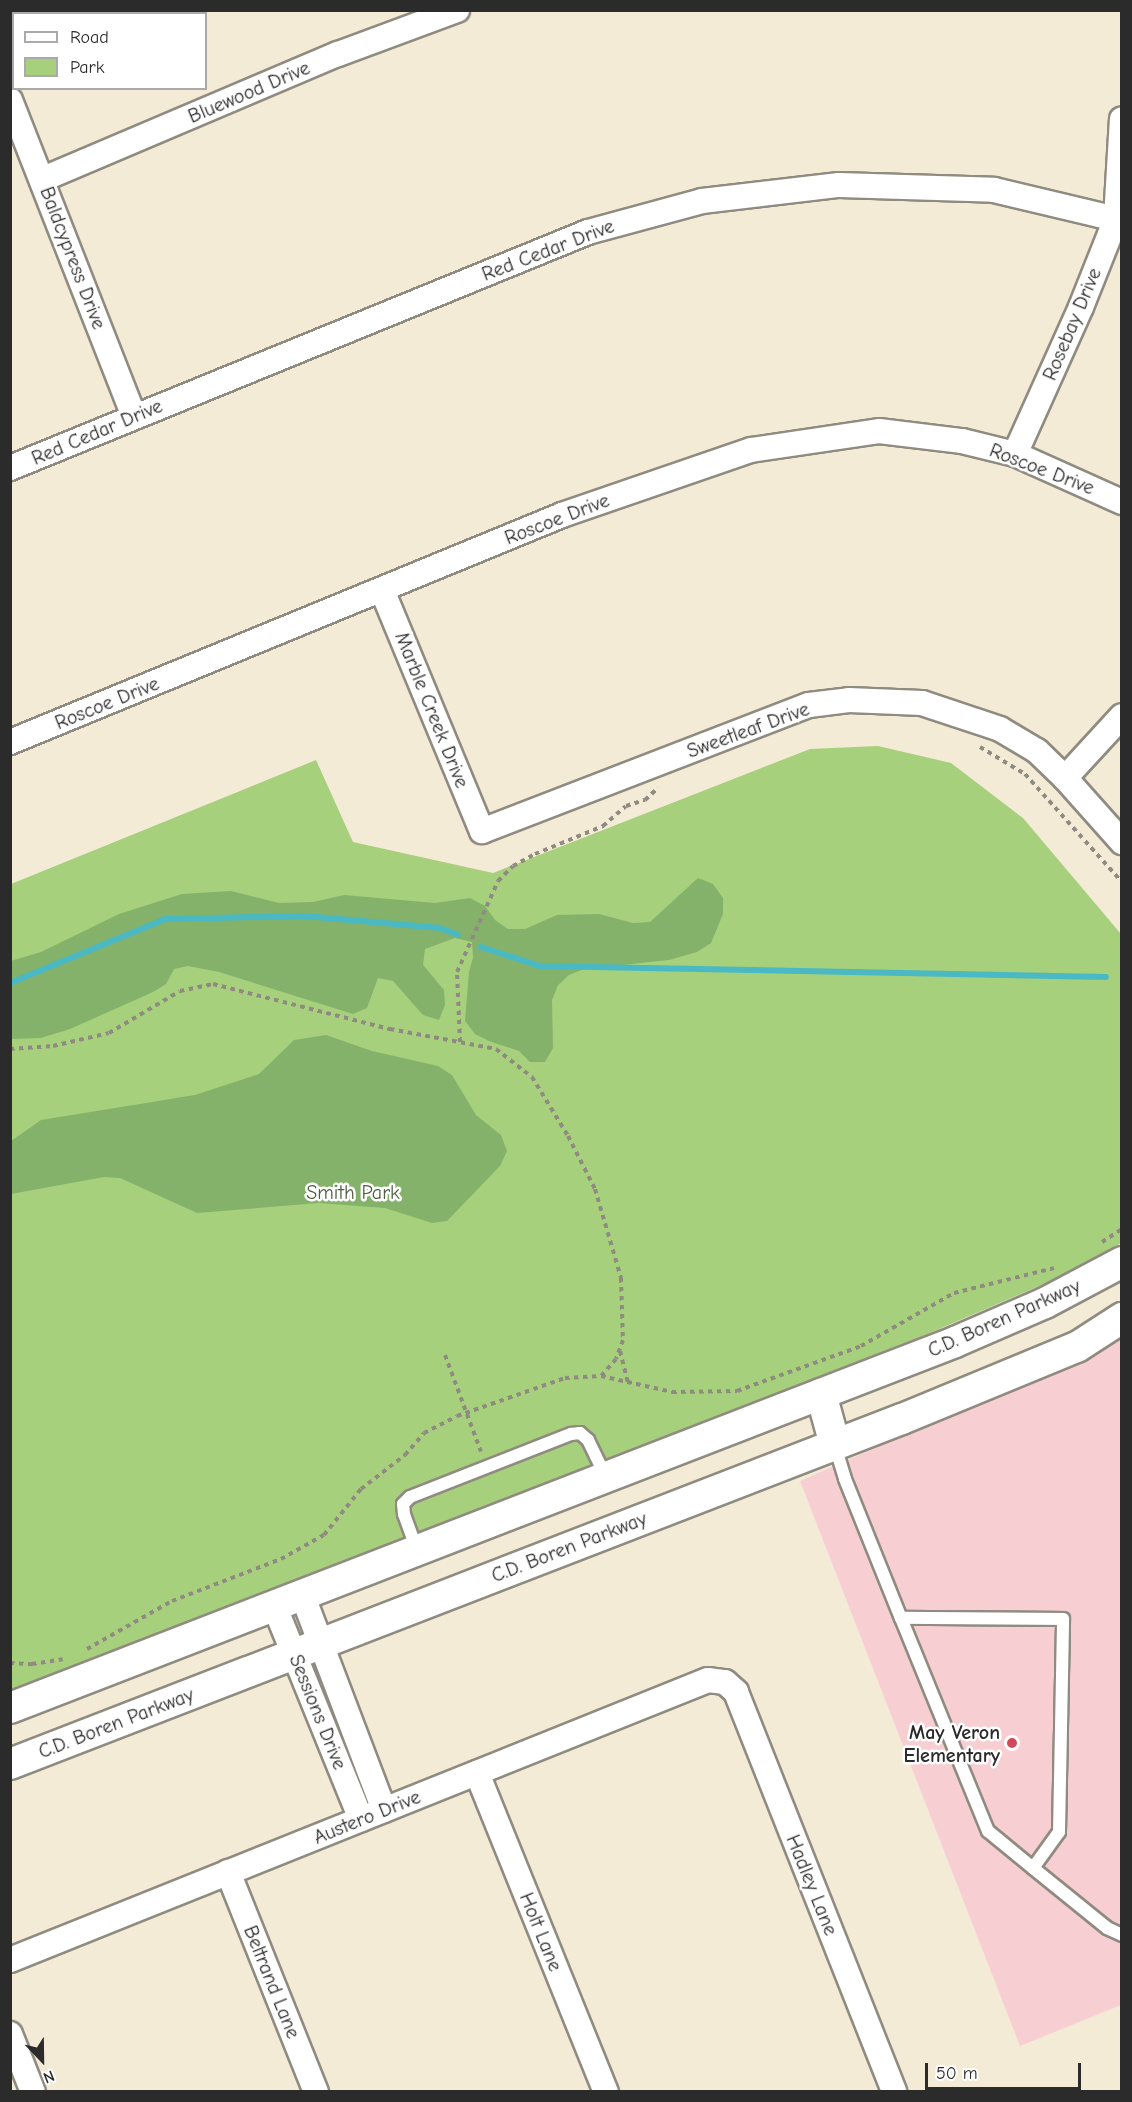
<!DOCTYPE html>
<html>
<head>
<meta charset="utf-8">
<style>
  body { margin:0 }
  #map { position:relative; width:1132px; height:2102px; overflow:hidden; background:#f3ebd6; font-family:"Comic Neue",sans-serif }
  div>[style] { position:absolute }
  .built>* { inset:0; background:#f7cfd3 }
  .green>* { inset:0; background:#a6d07b }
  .forest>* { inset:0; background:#84b26b }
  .stream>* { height:6px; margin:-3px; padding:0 3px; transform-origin:3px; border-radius:3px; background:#4ab9c3 }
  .path>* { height:4px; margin-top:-2px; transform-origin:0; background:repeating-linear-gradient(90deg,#8f8b80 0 4.5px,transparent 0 9px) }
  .roads { filter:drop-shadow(2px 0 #8f8b80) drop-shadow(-2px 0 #8f8b80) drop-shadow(0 2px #8f8b80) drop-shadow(0 -2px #8f8b80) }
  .service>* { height:12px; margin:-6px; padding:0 6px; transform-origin:6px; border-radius:6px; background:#fff }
  .minor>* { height:24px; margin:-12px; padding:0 12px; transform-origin:12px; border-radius:12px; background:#fff }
  .tertiary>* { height:30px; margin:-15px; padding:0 15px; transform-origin:15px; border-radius:15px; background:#fff }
  .dots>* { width:16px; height:16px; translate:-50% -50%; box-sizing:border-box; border:3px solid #fff; border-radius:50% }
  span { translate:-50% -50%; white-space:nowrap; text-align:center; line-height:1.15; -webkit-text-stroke:5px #fff; paint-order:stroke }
  .street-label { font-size:20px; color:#2b2b2b }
  .park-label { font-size:20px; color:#505d43 }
  .poi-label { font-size:20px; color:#2b2b2b; font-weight:700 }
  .right { translate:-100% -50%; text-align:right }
  .frame { position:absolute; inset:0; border:12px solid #2b2b2b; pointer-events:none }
  .legend { position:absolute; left:12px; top:12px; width:195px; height:78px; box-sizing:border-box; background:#fff; border:2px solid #aaa; margin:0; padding:8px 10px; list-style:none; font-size:18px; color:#2b2b2b }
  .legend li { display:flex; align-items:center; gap:12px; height:30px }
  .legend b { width:30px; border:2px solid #aaa }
  .north { position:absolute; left:12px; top:2030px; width:60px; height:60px; -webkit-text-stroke:4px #fff; paint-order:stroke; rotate:158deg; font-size:16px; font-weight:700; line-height:24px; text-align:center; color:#2b2b2b }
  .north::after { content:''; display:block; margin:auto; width:21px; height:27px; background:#2b2b2b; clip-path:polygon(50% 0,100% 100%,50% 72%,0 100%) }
  .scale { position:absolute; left:925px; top:2063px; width:156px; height:27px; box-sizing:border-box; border:3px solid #2b2b2b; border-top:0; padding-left:8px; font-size:18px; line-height:21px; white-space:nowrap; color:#2b2b2b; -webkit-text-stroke:4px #fff; paint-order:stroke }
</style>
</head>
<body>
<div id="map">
  <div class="built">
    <div style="clip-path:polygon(1121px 1337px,1121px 2005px,1020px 2046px,800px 1481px,1090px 1354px)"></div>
  </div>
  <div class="green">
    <div style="clip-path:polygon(878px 746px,951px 763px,1023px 818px,1121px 934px,1121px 1243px,1074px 1271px,923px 1336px,11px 1692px,11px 884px,316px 760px,353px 842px,493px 873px,810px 749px)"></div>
  </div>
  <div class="forest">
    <div style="clip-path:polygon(698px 878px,713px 884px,723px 898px,723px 914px,711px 943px,697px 952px,669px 960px,584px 969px,569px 975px,558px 985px,552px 1000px,553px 1048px,545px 1062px,530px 1062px,519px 1051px,489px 1041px,475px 1034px,465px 1021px,469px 972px,473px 958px,472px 942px,455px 938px,425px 949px,423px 965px,444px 990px,445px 1005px,439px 1020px,423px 1015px,393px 981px,378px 978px,367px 1008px,353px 1014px,219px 972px,188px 966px,174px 969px,166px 984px,153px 992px,70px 1029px,41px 1038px,11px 1039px,11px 961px,41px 952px,119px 914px,182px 894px,231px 891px,279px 903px,313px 902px,344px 895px,435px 903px,470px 898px,485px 906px,495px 920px,508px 929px,525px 929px,557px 915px,599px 914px,633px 923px,650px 922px)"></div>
    <div style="clip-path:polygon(326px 1035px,372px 1051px,438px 1066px,452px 1075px,476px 1115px,501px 1135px,507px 1151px,500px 1166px,447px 1221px,432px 1223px,385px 1208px,319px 1203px,197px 1213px,120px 1178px,104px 1177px,11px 1194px,11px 1141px,41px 1120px,195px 1095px,259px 1074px,294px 1040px)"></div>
  </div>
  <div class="stream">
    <div style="left:481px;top:947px;width:62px;rotate:17.9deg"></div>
    <div style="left:540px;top:966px;width:566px;rotate:1.11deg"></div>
    <div style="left:10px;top:983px;width:168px;rotate:-22.4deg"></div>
    <div style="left:165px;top:919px;width:140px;rotate:-1.2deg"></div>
    <div style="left:305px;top:916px;width:136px;rotate:5.1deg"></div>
    <div style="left:440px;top:928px;width:19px;rotate:21deg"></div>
  </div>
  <div class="path">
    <div style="left:980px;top:747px;width:52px;rotate:31deg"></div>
    <div style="left:1025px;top:774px;width:145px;rotate:48.1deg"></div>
    <div style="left:460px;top:1042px;width:70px;rotate:-92.5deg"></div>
    <div style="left:457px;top:972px;width:100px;rotate:-65.7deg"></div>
    <div style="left:498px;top:881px;width:21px;rotate:-45deg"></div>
    <div style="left:513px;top:866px;width:25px;rotate:-29deg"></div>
    <div style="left:535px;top:854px;width:74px;rotate:-22.4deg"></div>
    <div style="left:603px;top:826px;width:30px;rotate:-41deg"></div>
    <div style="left:626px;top:806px;width:20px;rotate:-18deg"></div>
    <div style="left:645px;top:800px;width:18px;rotate:-43deg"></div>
    <div style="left:10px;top:1049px;width:43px;rotate:-4deg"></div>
    <div style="left:53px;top:1046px;width:57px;rotate:-13.1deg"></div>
    <div style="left:109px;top:1033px;width:82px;rotate:-30.6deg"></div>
    <div style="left:180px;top:991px;width:34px;rotate:-12deg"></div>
    <div style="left:213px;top:984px;width:183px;rotate:14.3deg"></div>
    <div style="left:390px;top:1029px;width:108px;rotate:10.7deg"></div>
    <div style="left:496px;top:1049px;width:46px;rotate:37.9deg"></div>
    <div style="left:532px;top:1077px;width:69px;rotate:58.6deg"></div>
    <div style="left:568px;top:1136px;width:59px;rotate:63deg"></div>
    <div style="left:595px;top:1189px;width:93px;rotate:73.7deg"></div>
    <div style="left:621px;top:1278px;width:62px;rotate:88.2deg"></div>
    <div style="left:623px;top:1340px;width:20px;rotate:110deg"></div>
    <div style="left:616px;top:1359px;width:23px;rotate:131deg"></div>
    <div style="left:1102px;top:1242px;width:24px;rotate:-33deg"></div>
    <div style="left:620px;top:1351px;width:32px;rotate:76deg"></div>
    <div style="left:445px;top:1355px;width:103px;rotate:69.6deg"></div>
    <div style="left:87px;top:1649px;width:98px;rotate:-29.5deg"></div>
    <div style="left:172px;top:1601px;width:117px;rotate:-21.1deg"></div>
    <div style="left:281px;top:1559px;width:49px;rotate:-29.2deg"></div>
    <div style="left:324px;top:1535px;width:59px;rotate:-51.2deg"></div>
    <div style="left:361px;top:1489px;width:56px;rotate:-37.7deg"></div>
    <div style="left:405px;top:1455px;width:29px;rotate:-49deg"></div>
    <div style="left:424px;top:1433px;width:37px;rotate:-27deg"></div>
    <div style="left:457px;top:1416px;width:114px;rotate:-19.4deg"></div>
    <div style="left:565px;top:1378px;width:36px;rotate:-3deg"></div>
    <div style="left:601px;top:1376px;width:73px;rotate:12.7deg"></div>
    <div style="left:672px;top:1392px;width:65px;rotate:-0.9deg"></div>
    <div style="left:737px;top:1391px;width:132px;rotate:-19.9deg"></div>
    <div style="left:861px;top:1346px;width:107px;rotate:-29.7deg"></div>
    <div style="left:954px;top:1293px;width:103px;rotate:-14deg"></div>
    <div style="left:10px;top:1663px;width:22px;rotate:3deg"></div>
    <div style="left:32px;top:1664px;width:31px;rotate:-9deg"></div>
  </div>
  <div class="roads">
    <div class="service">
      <div style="left:835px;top:1446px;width:34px;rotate:73deg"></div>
      <div style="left:845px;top:1479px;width:150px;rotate:68.1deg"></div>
      <div style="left:901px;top:1618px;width:230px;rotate:67.8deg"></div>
      <div style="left:988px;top:1831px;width:58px;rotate:39.4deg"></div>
      <div style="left:1033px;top:1868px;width:44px;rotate:-54.2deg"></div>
      <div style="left:1059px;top:1832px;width:213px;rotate:-88.9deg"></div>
      <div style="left:1063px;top:1619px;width:162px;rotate:-179.6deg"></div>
      <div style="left:417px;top:1550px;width:38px;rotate:-110deg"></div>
      <div style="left:404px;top:1514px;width:10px;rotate:-96deg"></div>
      <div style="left:403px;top:1504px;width:10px;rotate:-45deg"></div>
      <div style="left:410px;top:1497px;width:173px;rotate:-21.4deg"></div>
      <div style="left:571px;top:1434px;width:9px;rotate:-6deg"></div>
      <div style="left:580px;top:1433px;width:11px;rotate:41deg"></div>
      <div style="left:588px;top:1440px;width:41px;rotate:64.1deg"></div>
      <div style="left:1033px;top:1868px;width:95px;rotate:39deg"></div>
      <div style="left:1107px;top:1928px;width:17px;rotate:25deg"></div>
    </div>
    <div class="minor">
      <div style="left:10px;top:100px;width:339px;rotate:68.6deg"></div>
      <div style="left:43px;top:179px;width:320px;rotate:-23deg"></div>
      <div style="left:338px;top:54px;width:127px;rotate:-20.3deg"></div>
      <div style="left:1015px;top:454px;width:161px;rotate:-65.8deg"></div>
      <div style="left:1081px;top:307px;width:95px;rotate:-68.3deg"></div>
      <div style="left:1116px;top:219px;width:100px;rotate:-86.6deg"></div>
      <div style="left:10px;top:468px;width:624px;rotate:-22.21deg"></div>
      <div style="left:588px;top:232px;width:118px;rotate:-15.2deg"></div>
      <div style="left:702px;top:201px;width:138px;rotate:-6.7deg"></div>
      <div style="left:839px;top:185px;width:155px;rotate:1.8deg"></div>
      <div style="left:994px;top:190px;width:125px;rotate:13.4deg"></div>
      <div style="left:382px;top:590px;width:261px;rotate:67.5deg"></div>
      <div style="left:482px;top:831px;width:350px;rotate:-21.1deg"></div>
      <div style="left:809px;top:705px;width:40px;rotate:-7.1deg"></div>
      <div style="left:849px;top:700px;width:73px;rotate:2.4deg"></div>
      <div style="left:922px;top:703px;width:82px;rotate:18.4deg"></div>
      <div style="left:1000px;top:729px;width:43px;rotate:30.7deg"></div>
      <div style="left:1037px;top:751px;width:39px;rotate:44deg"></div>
      <div style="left:1065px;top:778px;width:86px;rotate:48.3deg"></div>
      <div style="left:10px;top:742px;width:597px;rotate:-22.35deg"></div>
      <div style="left:562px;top:515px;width:200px;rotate:-19deg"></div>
      <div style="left:751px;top:450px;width:129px;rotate:-8.4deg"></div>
      <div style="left:879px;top:431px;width:84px;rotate:6.9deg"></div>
      <div style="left:962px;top:441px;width:55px;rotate:13.8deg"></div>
      <div style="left:1015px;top:454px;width:117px;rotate:24.2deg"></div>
      <div style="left:1065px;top:778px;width:84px;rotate:-47.4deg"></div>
      <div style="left:302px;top:1594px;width:231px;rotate:69.2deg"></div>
      <div style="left:274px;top:1605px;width:231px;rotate:67.9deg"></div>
      <div style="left:477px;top:1773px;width:344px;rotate:68deg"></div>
      <div style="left:228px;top:1872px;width:237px;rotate:68.2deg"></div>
      <div style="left:10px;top:1960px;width:752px;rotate:-21.86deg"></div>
      <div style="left:708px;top:1680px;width:17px;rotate:7deg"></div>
      <div style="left:725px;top:1682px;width:15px;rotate:42deg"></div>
      <div style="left:736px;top:1692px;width:430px;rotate:68.4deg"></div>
      <div style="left:10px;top:2034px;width:62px;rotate:68.4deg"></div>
    </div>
    <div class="tertiary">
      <div style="left:821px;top:1394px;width:53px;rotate:74.6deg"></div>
      <div style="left:10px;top:1708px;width:1013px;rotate:-21.17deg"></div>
      <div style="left:955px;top:1342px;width:98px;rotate:-23.4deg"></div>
      <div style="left:1045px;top:1303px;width:87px;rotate:-28deg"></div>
      <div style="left:10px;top:1764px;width:956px;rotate:-21.15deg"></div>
      <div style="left:902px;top:1419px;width:189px;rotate:-22.4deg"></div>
      <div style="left:1077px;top:1347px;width:54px;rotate:-32.8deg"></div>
    </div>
  </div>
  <div class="dots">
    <div style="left:1012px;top:1743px;background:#d1495b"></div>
  </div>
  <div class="street-label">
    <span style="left:249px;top:92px;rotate:-23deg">Bluewood Drive</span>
    <span style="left:548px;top:250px;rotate:-21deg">Red Cedar Drive</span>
    <span style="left:73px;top:258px;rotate:69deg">Baldcypress Drive</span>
    <span style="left:1072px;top:324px;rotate:-67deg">Rosebay Drive</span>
    <span style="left:97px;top:432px;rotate:-23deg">Red Cedar Drive</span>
    <span style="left:1042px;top:469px;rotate:21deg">Roscoe Drive</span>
    <span style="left:557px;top:519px;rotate:-21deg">Roscoe Drive</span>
    <span style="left:107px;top:703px;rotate:-22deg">Roscoe Drive</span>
    <span style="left:432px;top:710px;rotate:68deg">Marble Creek Drive</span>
    <span style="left:748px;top:730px;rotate:-20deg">Sweetleaf Drive</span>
    <span style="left:1004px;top:1318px;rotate:-24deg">C.D. Boren Parkway</span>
    <span style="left:569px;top:1547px;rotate:-21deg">C.D. Boren Parkway</span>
    <span style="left:318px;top:1712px;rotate:68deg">Sessions Drive</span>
    <span style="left:116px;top:1723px;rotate:-21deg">C.D. Boren Parkway</span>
    <span style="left:367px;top:1817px;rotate:-22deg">Austero Drive</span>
    <span style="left:812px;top:1885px;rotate:68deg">Hadley Lane</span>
    <span style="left:541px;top:1932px;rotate:68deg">Holt Lane</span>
    <span style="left:272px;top:1982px;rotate:68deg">Beltrand Lane</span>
  </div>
  <div class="park-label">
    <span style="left:353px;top:1192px">Smith Park</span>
  </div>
  <div class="poi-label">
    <span class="right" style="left:1000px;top:1744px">May Veron<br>Elementary</span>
  </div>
  <div class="frame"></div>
  <ul class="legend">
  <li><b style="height:8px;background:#fff"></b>Road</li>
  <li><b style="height:16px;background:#a6d07b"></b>Park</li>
  </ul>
  <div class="north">N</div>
  <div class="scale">50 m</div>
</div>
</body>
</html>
